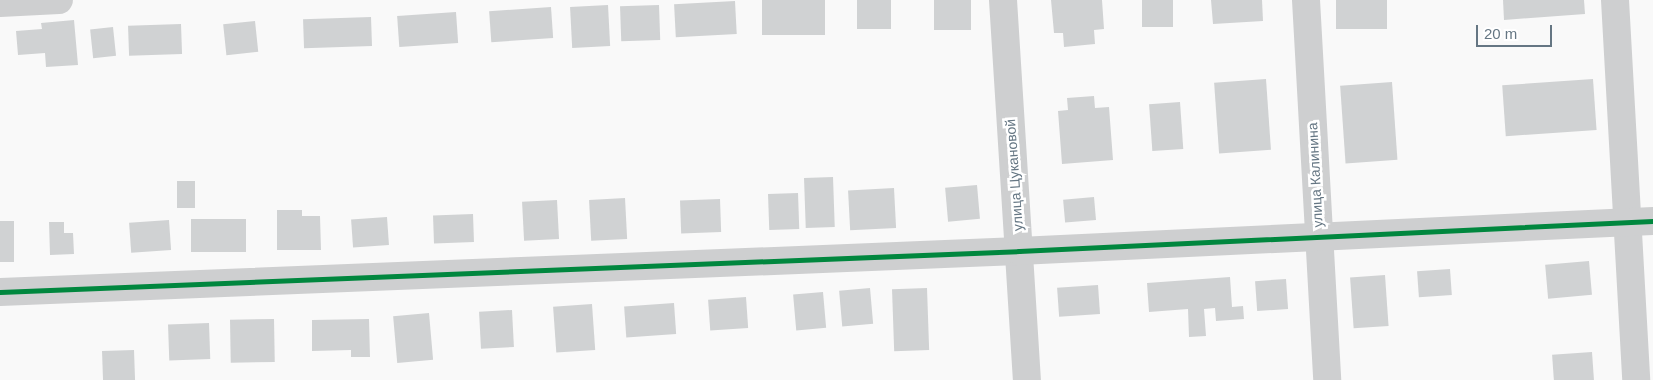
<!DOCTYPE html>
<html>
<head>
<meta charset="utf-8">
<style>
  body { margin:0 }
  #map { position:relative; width:1653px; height:380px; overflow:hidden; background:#f9f9f9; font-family:Arial,sans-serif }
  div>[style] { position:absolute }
  .building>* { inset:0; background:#d0d2d3; transform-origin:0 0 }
  .minor>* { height:28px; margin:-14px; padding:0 14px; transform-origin:14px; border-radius:14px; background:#cecfd0 }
  .cycleway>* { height:5px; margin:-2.5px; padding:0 2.5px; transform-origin:2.5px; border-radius:2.5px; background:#00873e }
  span { translate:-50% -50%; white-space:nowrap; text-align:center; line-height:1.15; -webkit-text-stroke:5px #fff; paint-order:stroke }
  .street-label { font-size:14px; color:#657683 }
  .scale { position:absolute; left:1476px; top:25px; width:76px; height:22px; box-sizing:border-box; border:2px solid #657683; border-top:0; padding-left:6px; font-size:15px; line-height:18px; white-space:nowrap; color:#657683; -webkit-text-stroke:4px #fff; paint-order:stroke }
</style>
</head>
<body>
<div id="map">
  <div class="building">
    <div style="left:762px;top:0;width:63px;height:35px"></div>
    <div style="left:857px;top:0;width:34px;height:29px"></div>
    <div style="left:934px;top:0;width:37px;height:30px"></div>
    <div style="clip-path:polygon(1051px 0,1102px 0,1104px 29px,1094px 30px,1095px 44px,1064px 47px,1063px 33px,1054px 33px)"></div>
    <div style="left:1142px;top:0;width:31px;height:27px"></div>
    <div style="clip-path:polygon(1211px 0,1262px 0,1263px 21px,1213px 24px)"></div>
    <div style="left:1336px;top:0;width:51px;height:29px"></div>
    <div style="clip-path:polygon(1503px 0,1584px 0,1585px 14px,1504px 20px)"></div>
    <div style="left:735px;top:1px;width:33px;height:61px;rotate:87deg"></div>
    <div style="left:608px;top:5px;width:41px;height:38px;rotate:87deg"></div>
    <div style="left:659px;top:5px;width:35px;height:39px;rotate:88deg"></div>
    <div style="left:551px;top:7px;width:31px;height:62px;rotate:86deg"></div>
    <div style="left:456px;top:12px;width:31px;height:59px;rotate:86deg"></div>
    <div style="left:371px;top:17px;width:29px;height:68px;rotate:88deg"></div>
    <div style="clip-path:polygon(74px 20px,78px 65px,46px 67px,45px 53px,18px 55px,16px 31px,42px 29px,41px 23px)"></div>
    <div style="left:255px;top:21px;width:31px;height:32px;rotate:84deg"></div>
    <div style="left:181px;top:24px;width:30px;height:53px;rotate:88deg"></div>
    <div style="left:113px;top:27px;width:29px;height:23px;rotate:84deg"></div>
    <div style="left:1266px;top:79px;width:71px;height:52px;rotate:86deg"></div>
    <div style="left:1593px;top:79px;width:51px;height:91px;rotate:86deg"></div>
    <div style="left:1392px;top:82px;width:78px;height:52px;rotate:86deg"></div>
    <div style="clip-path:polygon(1094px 96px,1095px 108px,1109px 107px,1113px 160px,1062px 164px,1058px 111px,1068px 110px,1067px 98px)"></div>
    <div style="left:1180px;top:102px;width:47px;height:31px;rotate:86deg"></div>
    <div style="left:833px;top:177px;width:50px;height:29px;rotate:88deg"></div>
    <div style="left:177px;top:181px;width:18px;height:27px"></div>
    <div style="left:977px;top:185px;width:34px;height:32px;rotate:85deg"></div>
    <div style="left:894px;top:188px;width:40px;height:46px;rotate:87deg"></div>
    <div style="left:798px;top:193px;width:36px;height:30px;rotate:88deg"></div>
    <div style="left:1094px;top:197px;width:23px;height:31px;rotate:85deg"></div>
    <div style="left:625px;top:198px;width:41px;height:36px;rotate:87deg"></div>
    <div style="left:720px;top:199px;width:33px;height:40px;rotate:88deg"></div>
    <div style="left:557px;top:200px;width:39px;height:35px;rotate:87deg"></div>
    <div style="clip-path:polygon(277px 210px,302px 210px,302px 216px,320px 216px,321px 250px,277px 250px)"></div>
    <div style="left:473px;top:214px;width:28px;height:40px;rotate:88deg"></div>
    <div style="left:387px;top:217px;width:28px;height:36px;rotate:86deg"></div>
    <div style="left:191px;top:219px;width:55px;height:33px"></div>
    <div style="left:169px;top:220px;width:30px;height:40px;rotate:86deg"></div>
    <div style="left:0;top:221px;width:14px;height:41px"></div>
    <div style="clip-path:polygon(49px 222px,64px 222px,64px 233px,73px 233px,74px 254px,50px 255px)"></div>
    <div style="left:1589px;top:261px;width:34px;height:44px;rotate:85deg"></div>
    <div style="left:1450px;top:269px;width:26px;height:33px;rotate:86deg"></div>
    <div style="left:1385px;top:275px;width:51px;height:35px;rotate:86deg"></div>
    <div style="clip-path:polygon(1230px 277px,1232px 307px,1243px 306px,1244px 319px,1216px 321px,1215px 308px,1204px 309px,1206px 336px,1189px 337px,1188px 309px,1149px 312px,1147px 283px)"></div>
    <div style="left:1286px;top:279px;width:30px;height:31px;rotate:86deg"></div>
    <div style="left:1098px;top:285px;width:29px;height:41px;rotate:86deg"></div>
    <div style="left:870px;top:288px;width:36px;height:31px;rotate:85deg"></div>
    <div style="left:927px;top:288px;width:62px;height:35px;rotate:88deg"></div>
    <div style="left:823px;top:292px;width:36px;height:30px;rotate:85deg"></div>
    <div style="left:746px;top:297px;width:31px;height:38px;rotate:86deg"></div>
    <div style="left:674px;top:303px;width:31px;height:50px;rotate:86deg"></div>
    <div style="left:592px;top:304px;width:46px;height:39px;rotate:86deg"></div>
    <div style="left:512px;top:310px;width:37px;height:33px;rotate:87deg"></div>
    <div style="left:429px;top:313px;width:47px;height:36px;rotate:85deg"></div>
    <div style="left:274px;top:319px;width:43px;height:44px;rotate:89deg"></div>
    <div style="clip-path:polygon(369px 319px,370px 357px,351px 357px,351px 350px,312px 351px,312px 320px)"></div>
    <div style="left:209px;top:323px;width:36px;height:41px;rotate:88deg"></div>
    <div style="left:134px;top:350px;width:30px;height:32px;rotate:88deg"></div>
    <div style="left:1592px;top:352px;width:28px;height:40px;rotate:86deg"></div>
  </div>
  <div class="minor">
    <div style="left:1003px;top:0;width:381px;rotate:86.4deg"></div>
    <div style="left:1306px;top:0;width:381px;rotate:86.8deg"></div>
    <div style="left:1615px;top:0;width:381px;rotate:86.8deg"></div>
    <div style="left:0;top:3px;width:59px;rotate:-2.9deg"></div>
    <div style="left:0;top:292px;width:1020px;rotate:-2.3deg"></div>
    <div style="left:1019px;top:251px;width:635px;rotate:-2.71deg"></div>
  </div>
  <div class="cycleway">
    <div style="left:0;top:292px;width:1020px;rotate:-2.3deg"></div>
    <div style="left:1019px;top:251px;width:635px;rotate:-2.71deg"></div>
  </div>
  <div class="street-label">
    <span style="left:1014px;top:175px;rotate:-94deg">улица Цукановой</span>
    <span style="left:1315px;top:175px;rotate:-93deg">улица Калинина</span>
  </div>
  <div class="scale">20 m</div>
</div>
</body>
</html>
